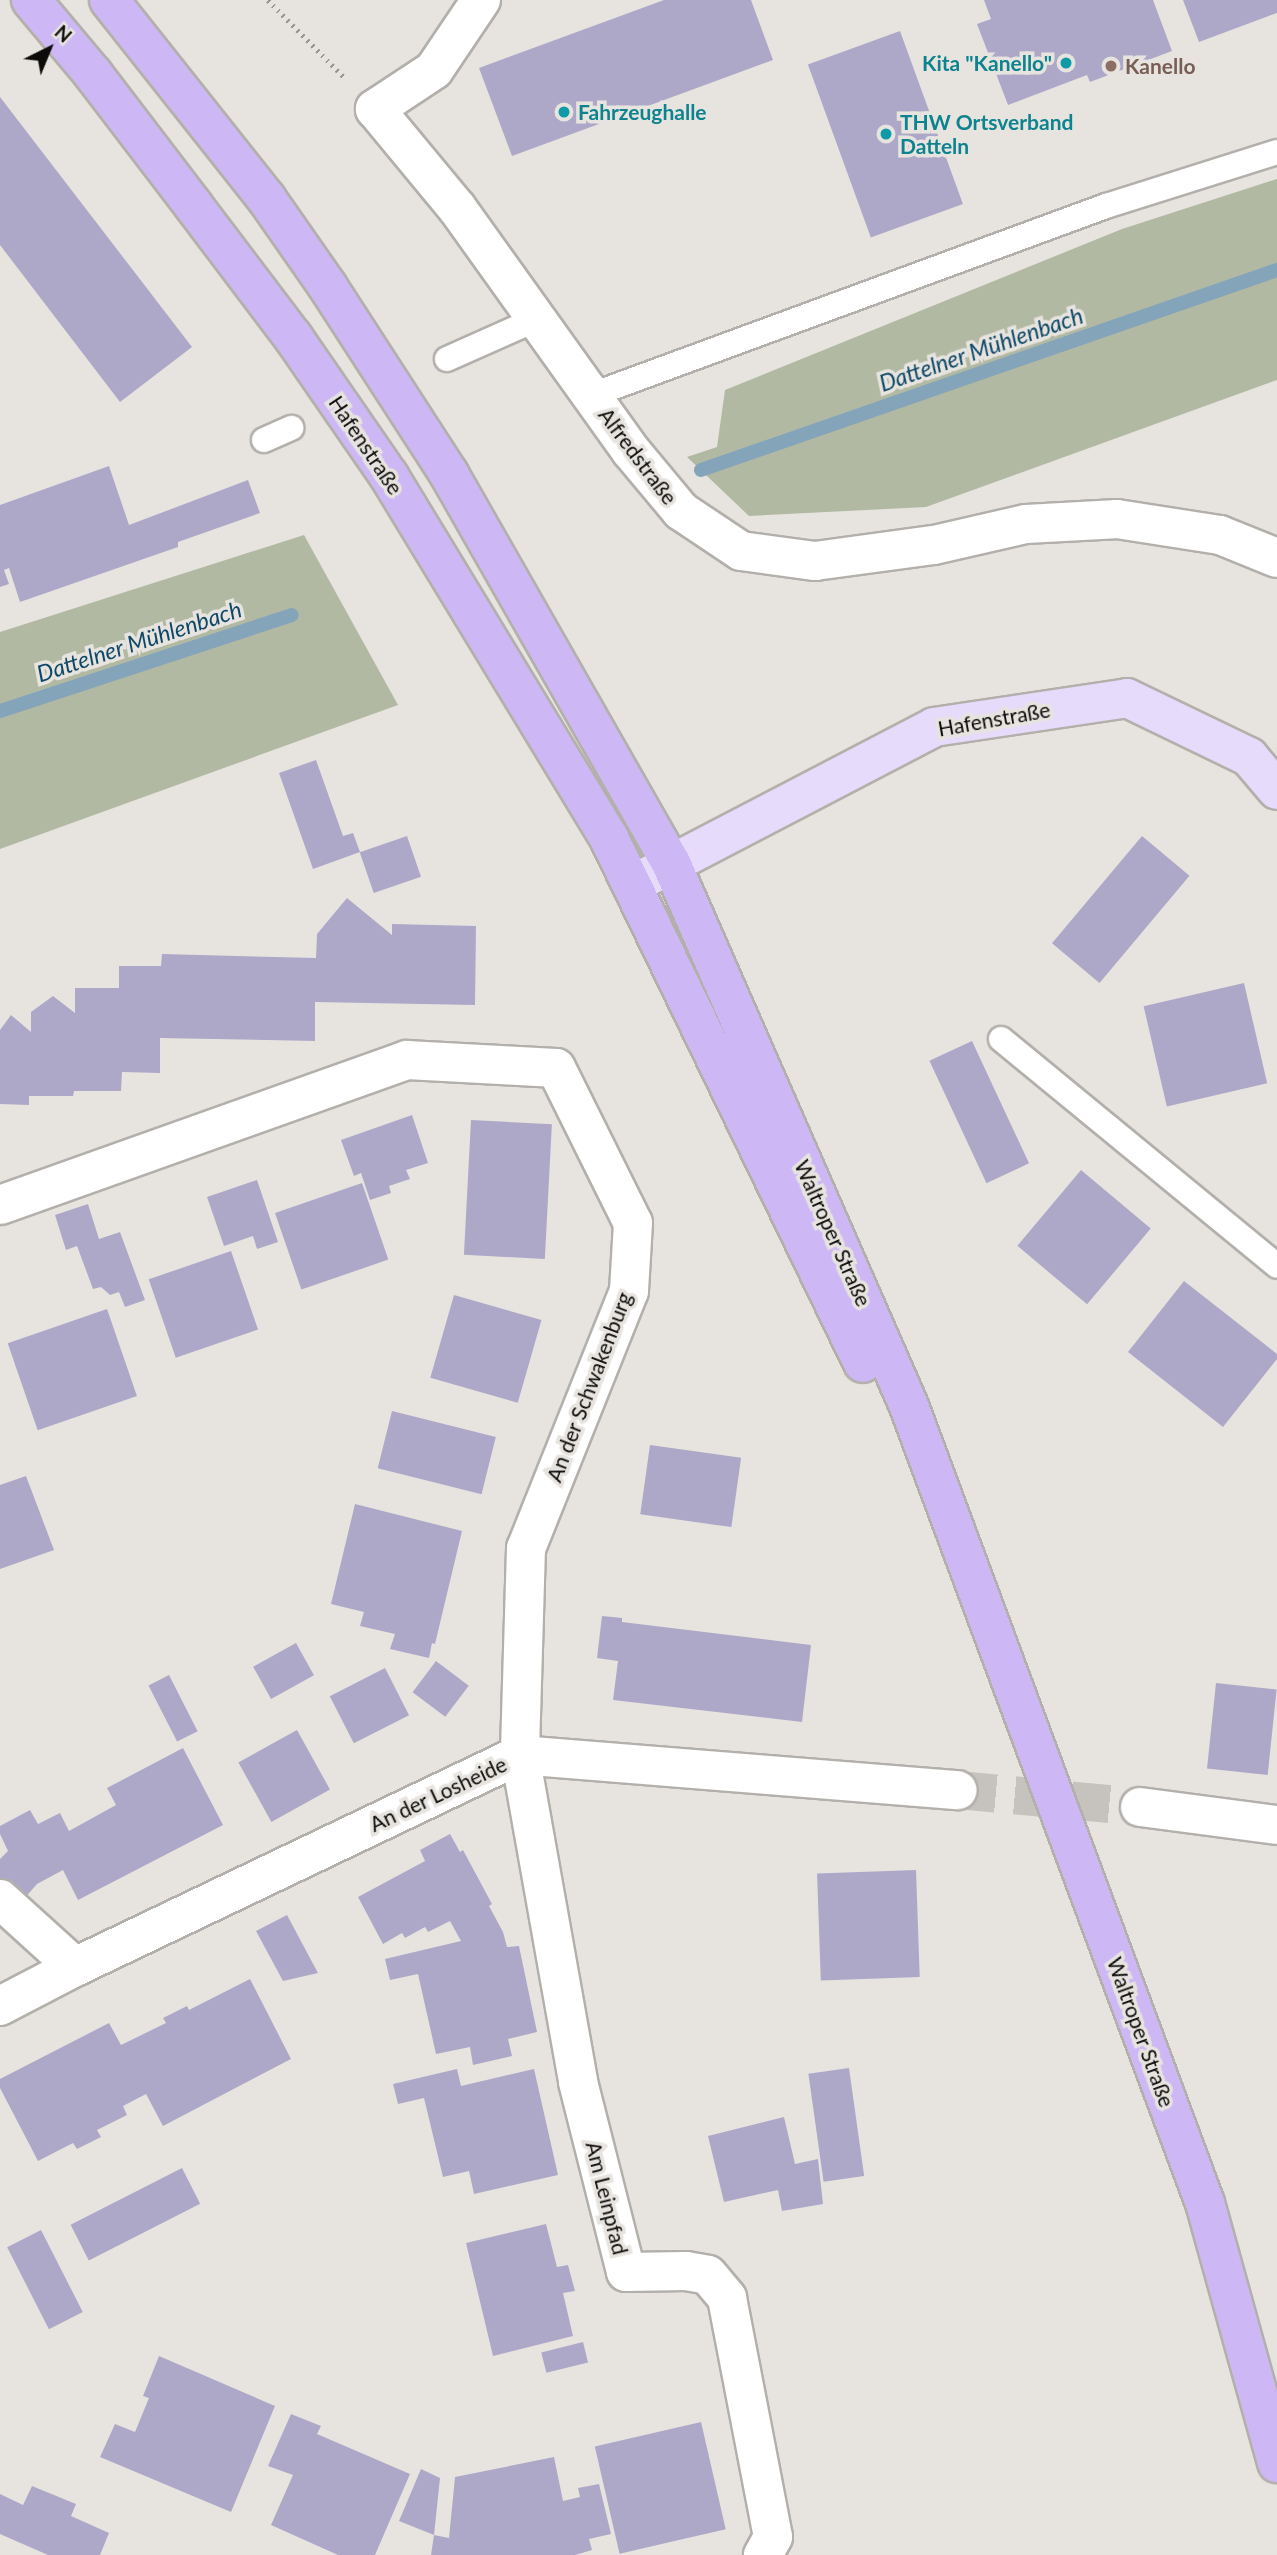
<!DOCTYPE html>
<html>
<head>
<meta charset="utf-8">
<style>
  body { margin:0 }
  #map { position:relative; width:1277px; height:2555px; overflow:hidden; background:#e7e4df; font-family:Lato,sans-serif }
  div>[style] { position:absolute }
  .green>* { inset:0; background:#b2b9a3 }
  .stream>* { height:14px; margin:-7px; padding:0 7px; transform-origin:7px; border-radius:7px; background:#84a4b9 }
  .building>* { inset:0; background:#ada8c8; transform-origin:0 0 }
  .street-tunnel>* { height:38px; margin-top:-19px; transform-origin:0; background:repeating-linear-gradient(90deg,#c6c3bf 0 38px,transparent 0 57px) }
  .path>* { height:4.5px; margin-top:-2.25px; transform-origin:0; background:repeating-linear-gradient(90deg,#999693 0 2px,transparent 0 7px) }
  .roads { filter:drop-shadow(2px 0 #b3b0ab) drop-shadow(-2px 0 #b3b0ab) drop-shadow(0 2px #b3b0ab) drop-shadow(0 -2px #b3b0ab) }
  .lane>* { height:24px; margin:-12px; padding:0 12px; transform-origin:12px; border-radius:12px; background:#fff }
  .street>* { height:38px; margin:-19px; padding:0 19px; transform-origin:19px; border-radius:19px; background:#fff }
  .secondary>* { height:38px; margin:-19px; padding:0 19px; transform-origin:19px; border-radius:19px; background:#e6dbfa }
  .primary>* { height:38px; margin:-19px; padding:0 19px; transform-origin:19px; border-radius:19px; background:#cdb8f5 }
  .dots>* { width:19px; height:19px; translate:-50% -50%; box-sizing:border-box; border:4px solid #e7e4df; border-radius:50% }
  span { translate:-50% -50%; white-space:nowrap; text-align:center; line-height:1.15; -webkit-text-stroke:7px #e7e4df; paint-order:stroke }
  .culture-label { font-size:21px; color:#0d838f; font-weight:700 }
  .right { translate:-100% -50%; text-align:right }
  .left { translate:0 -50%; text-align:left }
  .education-label { font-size:21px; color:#785e54; font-weight:700 }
  .street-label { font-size:21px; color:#0c0b0a }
  .water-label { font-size:23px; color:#0f4867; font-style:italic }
  .north { position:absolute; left:14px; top:14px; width:70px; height:70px; -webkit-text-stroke:5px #e7e4df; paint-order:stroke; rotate:43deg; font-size:19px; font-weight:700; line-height:28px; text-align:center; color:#0c0b0a }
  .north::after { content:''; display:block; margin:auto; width:24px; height:32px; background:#0c0b0a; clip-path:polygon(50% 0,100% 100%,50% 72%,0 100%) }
</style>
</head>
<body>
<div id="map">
  <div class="green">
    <div style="clip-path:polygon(1277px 179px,1277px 380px,926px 507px,749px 516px,687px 457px,717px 447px,725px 390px,1122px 229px)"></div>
    <div style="clip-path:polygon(304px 535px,398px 705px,0 849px,0 632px)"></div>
  </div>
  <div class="stream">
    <div style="left:701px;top:470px;width:610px;rotate:-19.15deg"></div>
    <div style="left:0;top:711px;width:307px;rotate:-18.2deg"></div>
  </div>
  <div class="building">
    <div style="clip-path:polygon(664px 0,751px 0,773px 60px,512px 156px,479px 68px)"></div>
    <div style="clip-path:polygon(984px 0,1153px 0,1172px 51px,1090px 82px,1087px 75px,1008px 105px,977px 24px,991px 19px)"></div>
    <div style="clip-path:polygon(1183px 0,1277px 0,1277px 13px,1199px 42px)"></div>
    <div style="left:900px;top:31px;width:184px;height:98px;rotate:70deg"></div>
    <div style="clip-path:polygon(0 97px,192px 347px,120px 402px,0 245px)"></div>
    <div style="clip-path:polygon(109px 466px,129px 525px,248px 480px,260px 513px,178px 542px,178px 547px,20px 602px,9px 568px,4px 570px,9px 584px,0 587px,0 505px)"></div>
    <div style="clip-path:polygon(316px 760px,343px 836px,353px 833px,360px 852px,313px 869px,279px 773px)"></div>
    <div style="left:407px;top:836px;width:43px;height:50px;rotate:71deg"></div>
    <div style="left:1142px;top:836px;width:62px;height:140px;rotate:40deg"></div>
    <div style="clip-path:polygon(347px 898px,392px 935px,392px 924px,476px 926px,475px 1005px,315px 1002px,315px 1041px,160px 1038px,160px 1073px,122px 1072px,121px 1091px,74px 1091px,73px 1096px,29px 1096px,29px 1105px,0 1104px,0 1030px,11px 1015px,31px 1032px,31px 1012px,53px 996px,75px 1013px,75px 988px,119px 988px,119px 966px,161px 966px,162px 954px,316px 958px,317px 934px)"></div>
    <div style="left:1244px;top:983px;width:103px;height:103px;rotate:77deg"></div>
    <div style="left:972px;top:1041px;width:135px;height:47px;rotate:65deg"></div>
    <div style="clip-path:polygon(412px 1115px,428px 1163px,406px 1170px,410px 1179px,389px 1186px,391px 1193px,370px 1200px,361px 1173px,354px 1176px,341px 1140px)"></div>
    <div style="left:471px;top:1120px;width:81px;height:135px;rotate:3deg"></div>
    <div style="left:1081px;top:1170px;width:91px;height:99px;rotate:40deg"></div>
    <div style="clip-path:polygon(257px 1180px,278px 1242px,257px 1249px,253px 1236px,224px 1246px,207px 1197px)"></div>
    <div style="left:362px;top:1183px;width:81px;height:92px;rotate:71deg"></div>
    <div style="clip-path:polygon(88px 1204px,99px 1239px,120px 1232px,145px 1300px,125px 1307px,119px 1292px,110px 1295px,101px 1287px,93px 1289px,77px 1246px,66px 1250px,55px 1215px)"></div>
    <div style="left:231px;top:1251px;width:83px;height:87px;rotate:71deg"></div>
    <div style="clip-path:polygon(1184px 1281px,1277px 1354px,1277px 1359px,1223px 1427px,1128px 1352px)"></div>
    <div style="left:454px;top:1295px;width:91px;height:86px;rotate:16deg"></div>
    <div style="left:107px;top:1309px;width:92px;height:105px;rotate:71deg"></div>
    <div style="left:392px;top:1411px;width:107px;height:59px;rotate:14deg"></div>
    <div style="left:650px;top:1445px;width:92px;height:70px;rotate:8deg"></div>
    <div style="clip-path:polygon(26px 1476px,54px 1550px,0 1569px,0 1485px)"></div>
    <div style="clip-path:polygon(355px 1504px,462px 1531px,435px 1644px,432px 1643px,429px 1658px,390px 1649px,395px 1634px,360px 1626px,364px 1612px,331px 1604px)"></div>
    <div style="clip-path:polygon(602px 1616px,622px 1618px,622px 1622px,811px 1645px,802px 1722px,613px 1700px,618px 1661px,597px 1658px)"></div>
    <div style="left:296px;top:1643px;width:37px;height:49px;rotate:61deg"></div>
    <div style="left:436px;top:1661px;width:41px;height:39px;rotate:37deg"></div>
    <div style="left:385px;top:1668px;width:53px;height:62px;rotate:63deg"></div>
    <div style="left:169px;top:1675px;width:63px;height:23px;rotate:63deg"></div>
    <div style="left:1216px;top:1683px;width:61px;height:86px;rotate:6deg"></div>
    <div style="left:297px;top:1730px;width:68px;height:67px;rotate:61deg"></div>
    <div style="clip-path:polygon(183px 1748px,223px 1825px,78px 1900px,63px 1870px,37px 1884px,23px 1900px,0 1879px,0 1859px,8px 1851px,0 1834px,0 1826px,30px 1810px,38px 1824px,60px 1813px,69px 1831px,116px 1805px,107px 1788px)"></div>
    <div style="clip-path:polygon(450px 1834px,460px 1852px,463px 1850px,492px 1904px,489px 1906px,503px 1932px,507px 1947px,519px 1946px,537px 2032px,508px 2039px,512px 2056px,473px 2065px,470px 2047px,436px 2054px,418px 1974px,390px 1980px,385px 1959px,461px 1941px,450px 1921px,428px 1932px,425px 1927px,405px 1938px,402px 1933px,383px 1944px,358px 1897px,425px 1861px,420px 1850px)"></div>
    <div style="left:916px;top:1870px;width:107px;height:99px;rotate:88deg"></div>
    <div style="clip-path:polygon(287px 1915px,318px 1973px,283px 1981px,256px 1931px)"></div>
    <div style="clip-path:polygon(250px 1979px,291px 2059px,163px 2126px,146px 2094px,123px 2106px,127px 2115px,97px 2130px,101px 2137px,77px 2149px,73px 2143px,38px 2161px,0 2088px,0 2079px,109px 2023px,121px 2045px,166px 2023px,163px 2018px,187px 2006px,189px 2010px)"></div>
    <div style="left:849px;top:2068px;width:109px;height:41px;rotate:82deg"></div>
    <div style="clip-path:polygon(457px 2069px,461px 2086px,534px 2069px,558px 2175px,474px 2194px,469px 2171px,443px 2177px,424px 2098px,398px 2104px,393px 2084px)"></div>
    <div style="clip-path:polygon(784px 2117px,795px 2164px,818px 2159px,823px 2204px,782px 2211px,778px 2190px,724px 2202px,708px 2136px)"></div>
    <div style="left:182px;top:2168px;width:40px;height:125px;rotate:63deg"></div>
    <div style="clip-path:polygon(546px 2224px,557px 2267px,568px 2265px,575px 2291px,563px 2293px,573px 2336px,493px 2356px,466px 2243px)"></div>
    <div style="left:41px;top:2230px;width:92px;height:38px;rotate:63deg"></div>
    <div style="left:583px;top:2342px;width:21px;height:43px;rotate:76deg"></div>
    <div style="clip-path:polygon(159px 2356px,275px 2406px,231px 2512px,100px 2457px,115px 2424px,135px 2432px,149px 2398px,143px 2396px)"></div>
    <div style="clip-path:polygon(291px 2414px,321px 2426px,317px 2434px,410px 2474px,375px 2555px,338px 2555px,271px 2525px,293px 2475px,268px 2466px)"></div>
    <div style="left:701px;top:2422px;width:110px;height:109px;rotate:77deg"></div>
    <div style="clip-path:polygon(554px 2457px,563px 2501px,580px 2497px,578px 2488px,599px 2484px,611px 2534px,589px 2539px,592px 2550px,575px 2555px,431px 2555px,434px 2535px,449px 2538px,455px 2477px)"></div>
    <div style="clip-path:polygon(421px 2469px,440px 2478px,434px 2535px,399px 2521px)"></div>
    <div style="clip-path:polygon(32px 2486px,76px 2504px,71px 2516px,109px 2533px,100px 2555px,48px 2555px,0 2534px,0 2494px,23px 2505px)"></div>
  </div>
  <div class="street-tunnel">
    <div style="left:958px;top:1790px;width:183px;rotate:5.3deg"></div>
  </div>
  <div class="path">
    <div style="left:268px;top:0;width:110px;rotate:45.4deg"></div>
  </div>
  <div class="roads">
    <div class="lane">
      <div style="left:447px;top:359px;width:98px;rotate:-24deg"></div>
      <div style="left:592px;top:395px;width:548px;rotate:-20.19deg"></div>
      <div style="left:1106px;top:206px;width:179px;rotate:-17.5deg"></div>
      <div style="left:264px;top:440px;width:30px;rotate:-24deg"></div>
      <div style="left:1001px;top:1039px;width:357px;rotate:39.4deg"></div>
    </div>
    <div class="street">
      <div style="left:481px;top:0;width:84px;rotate:123.9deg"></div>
      <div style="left:434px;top:70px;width:71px;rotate:146.5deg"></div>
      <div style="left:375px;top:109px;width:129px;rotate:50.4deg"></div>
      <div style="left:457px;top:208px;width:299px;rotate:54.4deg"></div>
      <div style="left:631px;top:451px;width:78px;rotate:50.2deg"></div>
      <div style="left:681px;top:511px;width:72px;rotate:33.7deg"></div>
      <div style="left:741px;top:551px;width:75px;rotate:7.7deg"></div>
      <div style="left:815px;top:561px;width:120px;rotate:-7.7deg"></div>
      <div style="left:934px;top:545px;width:94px;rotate:-12.9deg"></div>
      <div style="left:1026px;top:524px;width:91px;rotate:-3.1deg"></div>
      <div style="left:1117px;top:519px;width:104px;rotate:8.8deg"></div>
      <div style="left:1220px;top:535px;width:61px;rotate:22deg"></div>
      <div style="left:0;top:1205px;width:432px;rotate:-19.6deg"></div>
      <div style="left:407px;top:1060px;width:149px;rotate:3.1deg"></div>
      <div style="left:556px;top:1068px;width:173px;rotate:63.6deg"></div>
      <div style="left:633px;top:1223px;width:68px;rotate:93.4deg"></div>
      <div style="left:629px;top:1291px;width:277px;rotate:111.8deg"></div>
      <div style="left:526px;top:1548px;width:207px;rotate:91.7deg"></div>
      <div style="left:520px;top:1755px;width:332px;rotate:79.9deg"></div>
      <div style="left:578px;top:2082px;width:196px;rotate:75.8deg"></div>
      <div style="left:626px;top:2272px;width:60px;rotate:-1deg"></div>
      <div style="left:686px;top:2271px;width:22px;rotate:10deg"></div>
      <div style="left:708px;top:2275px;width:30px;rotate:50deg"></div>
      <div style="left:727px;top:2298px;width:243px;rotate:79.1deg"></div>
      <div style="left:773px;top:2537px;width:21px;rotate:119deg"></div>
      <div style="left:1140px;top:1807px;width:138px;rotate:7.5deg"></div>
      <div style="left:0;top:1899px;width:101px;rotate:42.2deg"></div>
      <div style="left:0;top:2006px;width:85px;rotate:-27.5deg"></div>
      <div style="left:75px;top:1967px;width:493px;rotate:-25.5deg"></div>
      <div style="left:520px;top:1755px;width:439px;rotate:4.6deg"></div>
    </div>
    <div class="secondary">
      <div style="left:633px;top:884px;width:339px;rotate:-27.5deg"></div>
      <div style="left:934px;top:727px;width:195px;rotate:-8.5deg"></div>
      <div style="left:1127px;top:698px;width:136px;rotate:25.8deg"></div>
      <div style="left:1249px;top:757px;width:43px;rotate:49.7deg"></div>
    </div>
    <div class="primary">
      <div style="left:31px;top:0;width:97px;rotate:50deg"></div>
      <div style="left:93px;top:74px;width:165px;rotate:52.6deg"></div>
      <div style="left:193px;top:205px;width:166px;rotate:52.9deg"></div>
      <div style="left:293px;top:337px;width:169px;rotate:55.4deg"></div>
      <div style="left:389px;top:476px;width:424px;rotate:58.7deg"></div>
      <div style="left:609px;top:838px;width:583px;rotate:64.18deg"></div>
      <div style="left:109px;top:0;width:253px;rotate:51.6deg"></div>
      <div style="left:266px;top:198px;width:108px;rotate:55.1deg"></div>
      <div style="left:328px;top:287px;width:223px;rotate:57.1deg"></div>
      <div style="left:449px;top:474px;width:448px;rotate:60.3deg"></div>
      <div style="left:671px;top:863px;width:593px;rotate:66.33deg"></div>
      <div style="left:909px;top:1406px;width:850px;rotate:69.63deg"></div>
      <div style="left:1205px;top:2203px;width:270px;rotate:74.5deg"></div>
    </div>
  </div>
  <div class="dots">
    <div style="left:1066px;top:63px;background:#0f9aa8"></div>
    <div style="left:1111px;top:66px;background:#8d6e63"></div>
    <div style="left:564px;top:112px;background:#0f9aa8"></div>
    <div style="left:886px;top:134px;background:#0f9aa8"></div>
  </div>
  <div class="culture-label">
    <span class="right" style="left:1052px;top:63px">Kita "Kanello"</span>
    <span class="left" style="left:578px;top:112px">Fahrzeughalle</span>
    <span class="left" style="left:900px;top:134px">THW Ortsverband<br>Datteln</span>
  </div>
  <div class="education-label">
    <span class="left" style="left:1125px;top:66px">Kanello</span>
  </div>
  <div class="street-label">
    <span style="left:366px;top:445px;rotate:56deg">Hafenstraße</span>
    <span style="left:638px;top:456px;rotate:53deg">Alfredstraße</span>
    <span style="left:994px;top:719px;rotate:-10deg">Hafenstraße</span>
    <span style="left:833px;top:1233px;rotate:66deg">Waltroper Straße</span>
    <span style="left:589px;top:1387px;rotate:-69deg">An der Schwakenburg</span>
    <span style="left:438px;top:1794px;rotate:-25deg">An der Losheide</span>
    <span style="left:1141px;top:2032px;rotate:70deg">Waltroper Straße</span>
    <span style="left:607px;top:2198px;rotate:76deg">Am Leinpfad</span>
  </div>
  <div class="water-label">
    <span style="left:981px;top:349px;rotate:-19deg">Dattelner Mühlenbach</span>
    <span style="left:139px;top:641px;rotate:-18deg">Dattelner Mühlenbach</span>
  </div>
  <div class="north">N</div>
</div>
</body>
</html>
